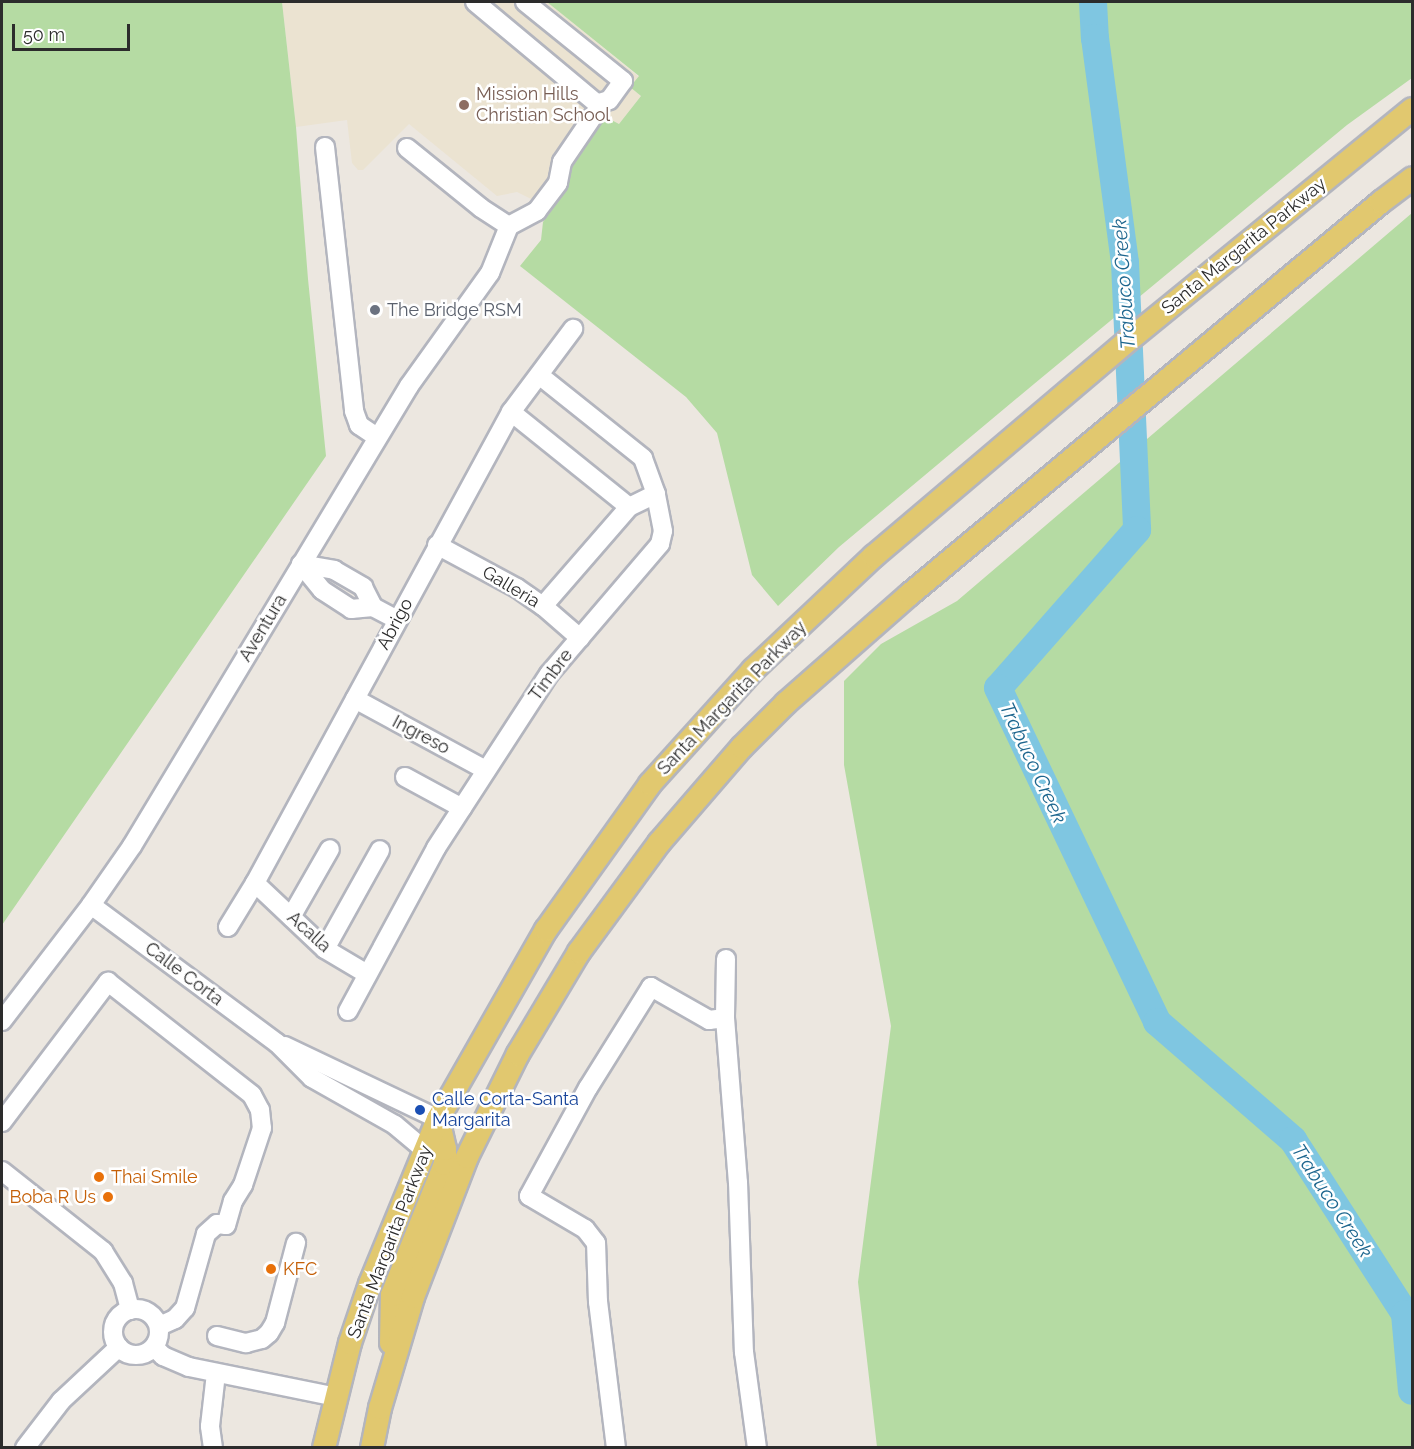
<!DOCTYPE html>
<html>
<head>
<meta charset="utf-8">
<style>
  body { margin:0 }
  #map { position:relative; width:1414px; height:1449px; overflow:hidden; background:#ece7e0; font-family:Raleway,sans-serif }
  div>[style] { position:absolute }
  .education>* { inset:0; background:#ebe3d1 }
  .green>* { inset:0; background:#b5dba3 }
  .river>* { height:28px; margin:-14px; padding:0 14px; transform-origin:14px; border-radius:14px; background:#7fc6e1 }
  .roads { filter:drop-shadow(2px 0 #b3b5be) drop-shadow(-2px 0 #b3b5be) drop-shadow(0 2px #b3b5be) drop-shadow(0 -2px #b3b5be) }
  .minor>* { height:18px; margin:-9px; padding:0 9px; transform-origin:9px; border-radius:9px; background:#fff }
  .minor>.ring { margin:-9px; padding:0; box-sizing:content-box; background:none; border:18px solid #fff; border-radius:50% }
  .major>* { height:22px; margin:-11px; padding:0 11px; transform-origin:11px; border-radius:11px; background:#e1c86f }
  .dots>* { width:16px; height:16px; translate:-50% -50%; box-sizing:border-box; border:3px solid #fff; border-radius:50% }
  span { translate:-50% -50%; white-space:nowrap; text-align:center; line-height:1.15; -webkit-text-stroke:5px #fff; paint-order:stroke }
  .education-label { font-size:18px; color:#785e54 }
  .left { translate:0 -50%; text-align:left }
  .street-label { font-size:18px; color:#2c2c2c }
  .worship-label { font-size:18px; color:#5b616d }
  .transit-label { font-size:18px; color:#164399 }
  .food-label { font-size:18px; color:#c56008 }
  .right { translate:-100% -50%; text-align:right }
  .water-label { font-size:20px; color:#1d668e; font-style:italic }
  .frame { position:absolute; inset:0; border:3px solid #2c2c2c; pointer-events:none }
  .scale { position:absolute; left:12px; top:24px; width:118px; height:27px; box-sizing:border-box; border:3px solid #2c2c2c; border-top:0; padding-left:8px; font-size:18px; line-height:21px; white-space:nowrap; color:#2c2c2c; -webkit-text-stroke:4px #fff; paint-order:stroke }
</style>
</head>
<body>
<div id="map">
  <div class="education">
    <div style="clip-path:polygon(282px 2px,547px 2px,639px 77px,630px 87px,641px 96px,619px 124px,602px 115px,573px 162px,562px 196px,543px 222px,542px 212px,535px 201px,517px 192px,497px 196px,409px 124px,363px 170px,358px 170px,352px 163px,347px 120px,296px 127px)"></div>
  </div>
  <div class="green">
    <div style="clip-path:polygon(2px 2px,282px 2px,296px 127px,308px 279px,326px 456px,2px 925px)"></div>
    <div style="clip-path:polygon(547px 2px,1412px 2px,1412px 78px,1347px 125px,1034px 384px,839px 547px,778px 606px,752px 575px,717px 433px,686px 397px,520px 266px,541px 240px,543px 222px,562px 196px,573px 162px,602px 115px,619px 124px,641px 96px,630px 87px,639px 76px)"></div>
    <div style="clip-path:polygon(1412px 213px,1412px 1447px,877px 1447px,858px 1282px,891px 1026px,844px 765px,844px 681px,881px 644px,957px 601px)"></div>
  </div>
  <div class="river">
    <div style="left:1093px;top:2px;width:36px;rotate:87deg"></div>
    <div style="left:1095px;top:38px;width:227px;rotate:82.4deg"></div>
    <div style="left:1125px;top:263px;width:267px;rotate:87.4deg"></div>
    <div style="left:1137px;top:530px;width:210px;rotate:131.3deg"></div>
    <div style="left:998px;top:688px;width:370px;rotate:64.5deg"></div>
    <div style="left:1157px;top:1022px;width:180px;rotate:40.9deg"></div>
    <div style="left:1293px;top:1140px;width:207px;rotate:57.2deg"></div>
    <div style="left:1405px;top:1314px;width:77px;rotate:84.8deg"></div>
  </div>
  <div class="roads">
    <div class="minor">
      <div style="left:475px;top:2px;width:163px;rotate:39.8deg"></div>
      <div style="left:600px;top:106px;width:68px;rotate:124.2deg"></div>
      <div style="left:562px;top:162px;width:21px;rotate:101deg"></div>
      <div style="left:558px;top:183px;width:35px;rotate:127deg"></div>
      <div style="left:537px;top:211px;width:32px;rotate:152deg"></div>
      <div style="left:525px;top:2px;width:126px;rotate:38.9deg"></div>
      <div style="left:623px;top:81px;width:24px;rotate:126deg"></div>
      <div style="left:609px;top:100px;width:10px;rotate:163deg"></div>
      <div style="left:325px;top:147px;width:266px;rotate:83.7deg"></div>
      <div style="left:354px;top:411px;width:15px;rotate:70deg"></div>
      <div style="left:359px;top:425px;width:22px;rotate:34deg"></div>
      <div style="left:407px;top:148px;width:95px;rotate:39deg"></div>
      <div style="left:481px;top:208px;width:33px;rotate:33deg"></div>
      <div style="left:511px;top:412px;width:151px;rotate:38.8deg"></div>
      <div style="left:437px;top:545px;width:91px;rotate:28.3deg"></div>
      <div style="left:517px;top:588px;width:32px;rotate:35deg"></div>
      <div style="left:543px;top:606px;width:49px;rotate:40.9deg"></div>
      <div style="left:301px;top:564px;width:34px;rotate:10deg"></div>
      <div style="left:334px;top:570px;width:34px;rotate:30deg"></div>
      <div style="left:363px;top:587px;width:22px;rotate:63deg"></div>
      <div style="left:373px;top:607px;width:27px;rotate:28deg"></div>
      <div style="left:301px;top:564px;width:33px;rotate:51deg"></div>
      <div style="left:322px;top:590px;width:35px;rotate:33deg"></div>
      <div style="left:351px;top:609px;width:22px;rotate:-5deg"></div>
      <div style="left:543px;top:606px;width:131px;rotate:-49deg"></div>
      <div style="left:629px;top:507px;width:30px;rotate:-26deg"></div>
      <div style="left:355px;top:699px;width:149px;rotate:28.5deg"></div>
      <div style="left:405px;top:777px;width:65px;rotate:28.5deg"></div>
      <div style="left:255px;top:883px;width:96px;rotate:43.3deg"></div>
      <div style="left:325px;top:949px;width:49px;rotate:30.8deg"></div>
      <div style="left:91px;top:905px;width:232px;rotate:36.6deg"></div>
      <div style="left:277px;top:1043px;width:49px;rotate:45deg"></div>
      <div style="left:312px;top:1078px;width:95px;rotate:29.5deg"></div>
      <div style="left:395px;top:1125px;width:39px;rotate:40deg"></div>
      <div style="left:291px;top:917px;width:78px;rotate:-60.2deg"></div>
      <div style="left:228px;top:927px;width:52px;rotate:-58.5deg"></div>
      <div style="left:255px;top:883px;width:536px;rotate:-61.47deg"></div>
      <div style="left:511px;top:412px;width:104px;rotate:-53.2deg"></div>
      <div style="left:325px;top:949px;width:113px;rotate:-60.9deg"></div>
      <div style="left:726px;top:959px;width:59px;rotate:91deg"></div>
      <div style="left:725px;top:1018px;width:165px;rotate:85.5deg"></div>
      <div style="left:738px;top:1182px;width:170px;rotate:88deg"></div>
      <div style="left:744px;top:1352px;width:97px;rotate:82.3deg"></div>
      <div style="left:348px;top:1011px;width:185px;rotate:-61.6deg"></div>
      <div style="left:436px;top:848px;width:207px;rotate:-57deg"></div>
      <div style="left:549px;top:674px;width:171px;rotate:-49.5deg"></div>
      <div style="left:660px;top:544px;width:13px;rotate:-77deg"></div>
      <div style="left:663px;top:531px;width:38px;rotate:-101deg"></div>
      <div style="left:656px;top:494px;width:38px;rotate:-110deg"></div>
      <div style="left:643px;top:458px;width:133px;rotate:-141.4deg"></div>
      <div style="left:2px;top:1021px;width:146px;rotate:-52.5deg"></div>
      <div style="left:91px;top:905px;width:72px;rotate:-55.2deg"></div>
      <div style="left:132px;top:846px;width:537px;rotate:-58.94deg"></div>
      <div style="left:409px;top:386px;width:139px;rotate:-54.4deg"></div>
      <div style="left:490px;top:273px;width:51px;rotate:-68deg"></div>
      <div style="left:285px;top:1046px;width:170px;rotate:25.5deg"></div>
      <div style="left:2px;top:1122px;width:176px;rotate:-52.9deg"></div>
      <div style="left:108px;top:982px;width:183px;rotate:38.1deg"></div>
      <div style="left:252px;top:1095px;width:17px;rotate:62deg"></div>
      <div style="left:260px;top:1110px;width:18px;rotate:84deg"></div>
      <div style="left:262px;top:1128px;width:60px;rotate:108.4deg"></div>
      <div style="left:243px;top:1185px;width:19px;rotate:122deg"></div>
      <div style="left:233px;top:1201px;width:25px;rotate:106deg"></div>
      <div style="left:226px;top:1225px;width:9px;rotate:-174deg"></div>
      <div style="left:217px;top:1224px;width:15px;rotate:138deg"></div>
      <div style="left:206px;top:1234px;width:77px;rotate:105.8deg"></div>
      <div style="left:185px;top:1308px;width:15px;rotate:132deg"></div>
      <div style="left:175px;top:1319px;width:17px;rotate:156deg"></div>
      <div style="left:2px;top:1171px;width:129px;rotate:38.4deg"></div>
      <div style="left:103px;top:1251px;width:38px;rotate:58deg"></div>
      <div style="left:123px;top:1283px;width:28px;rotate:75deg"></div>
      <div class="ring" style="left:113px;top:1309px;width:28px;height:28px"></div>
      <div style="left:217px;top:1336px;width:30px;rotate:14deg"></div>
      <div style="left:246px;top:1343px;width:16px;rotate:-14deg"></div>
      <div style="left:262px;top:1339px;width:9px;rotate:-41deg"></div>
      <div style="left:269px;top:1333px;width:12px;rotate:-59deg"></div>
      <div style="left:275px;top:1323px;width:83px;rotate:-75.3deg"></div>
      <div style="left:154px;top:1347px;width:13px;rotate:45deg"></div>
      <div style="left:163px;top:1356px;width:28px;rotate:23deg"></div>
      <div style="left:189px;top:1367px;width:150px;rotate:11.5deg"></div>
      <div style="left:25px;top:1448px;width:59px;rotate:-52.5deg"></div>
      <div style="left:61px;top:1401px;width:79px;rotate:-43deg"></div>
      <div style="left:213px;top:1448px;width:22px;rotate:-98deg"></div>
      <div style="left:210px;top:1426px;width:53px;rotate:-83.5deg"></div>
      <div style="left:616px;top:1448px;width:147px;rotate:-97deg"></div>
      <div style="left:598px;top:1302px;width:59px;rotate:-91.9deg"></div>
      <div style="left:596px;top:1243px;width:18px;rotate:-128deg"></div>
      <div style="left:585px;top:1229px;width:65px;rotate:-149.5deg"></div>
      <div style="left:529px;top:1196px;width:123px;rotate:-61.4deg"></div>
      <div style="left:588px;top:1088px;width:119px;rotate:-58deg"></div>
      <div style="left:651px;top:987px;width:67px;rotate:29.6deg"></div>
      <div style="left:709px;top:1020px;width:16px;rotate:-7deg"></div>
    </div>
    <div class="major">
      <div style="left:391px;top:1343px;width:48px;rotate:-88.8deg"></div>
      <div style="left:392px;top:1295px;width:141px;rotate:-68deg"></div>
      <div style="left:445px;top:1164px;width:15px;rotate:-90deg"></div>
      <div style="left:445px;top:1149px;width:31px;rotate:-103deg"></div>
      <div style="left:324px;top:1448px;width:108px;rotate:-76.1deg"></div>
      <div style="left:350px;top:1343px;width:62px;rotate:-71.3deg"></div>
      <div style="left:370px;top:1284px;width:178px;rotate:-67.6deg"></div>
      <div style="left:438px;top:1119px;width:218px;rotate:-60.3deg"></div>
      <div style="left:546px;top:930px;width:179px;rotate:-54.5deg"></div>
      <div style="left:650px;top:784px;width:154px;rotate:-47.9deg"></div>
      <div style="left:753px;top:670px;width:166px;rotate:-43.3deg"></div>
      <div style="left:874px;top:556px;width:342px;rotate:-40.3deg"></div>
      <div style="left:1135px;top:335px;width:357px;rotate:-39.2deg"></div>
      <div style="left:372px;top:1448px;width:41px;rotate:-78.7deg"></div>
      <div style="left:380px;top:1408px;width:116px;rotate:-73.4deg"></div>
      <div style="left:413px;top:1297px;width:150px;rotate:-68.9deg"></div>
      <div style="left:467px;top:1157px;width:115px;rotate:-63.7deg"></div>
      <div style="left:518px;top:1054px;width:119px;rotate:-59.1deg"></div>
      <div style="left:579px;top:952px;width:135px;rotate:-53.7deg"></div>
      <div style="left:659px;top:843px;width:127px;rotate:-49.2deg"></div>
      <div style="left:742px;top:747px;width:62px;rotate:-45deg"></div>
      <div style="left:786px;top:703px;width:165px;rotate:-41.3deg"></div>
      <div style="left:910px;top:594px;width:613px;rotate:-39.77deg"></div>
      <div style="left:1381px;top:202px;width:39px;rotate:-37deg"></div>
    </div>
  </div>
  <div class="dots">
    <div style="left:464px;top:105px;background:#8d6e63"></div>
    <div style="left:375px;top:310px;background:#6b7280"></div>
    <div style="left:420px;top:1110px;background:#1a4fb4"></div>
    <div style="left:99px;top:1177px;background:#e8710a"></div>
    <div style="left:108px;top:1197px;background:#e8710a"></div>
    <div style="left:271px;top:1269px;background:#e8710a"></div>
  </div>
  <div class="education-label">
    <span class="left" style="left:476px;top:105px">Mission Hills<br>Christian School</span>
  </div>
  <div class="street-label">
    <span style="left:1244px;top:246px;rotate:-39deg">Santa Margarita Parkway</span>
    <span style="left:511px;top:587px;rotate:31deg">Galleria</span>
    <span style="left:395px;top:624px;rotate:-62deg">Abrigo</span>
    <span style="left:263px;top:628px;rotate:-59deg">Aventura</span>
    <span style="left:551px;top:675px;rotate:-53deg">Timbre</span>
    <span style="left:732px;top:698px;rotate:-46deg">Santa Margarita Parkway</span>
    <span style="left:421px;top:735px;rotate:28deg">Ingreso</span>
    <span style="left:309px;top:932px;rotate:42deg">Acalla</span>
    <span style="left:184px;top:974px;rotate:37deg">Calle Corta</span>
    <span style="left:390px;top:1242px;rotate:-69deg">Santa Margarita Parkway</span>
  </div>
  <div class="worship-label">
    <span class="left" style="left:387px;top:310px">The Bridge RSM</span>
  </div>
  <div class="transit-label">
    <span class="left" style="left:432px;top:1110px">Calle Corta-Santa<br>Margarita</span>
  </div>
  <div class="food-label">
    <span class="left" style="left:111px;top:1177px">Thai Smile</span>
    <span class="right" style="left:96px;top:1197px">Boba R Us</span>
    <span class="left" style="left:283px;top:1269px">KFC</span>
  </div>
  <div class="water-label">
    <span style="left:1124px;top:284px;rotate:-94deg">Trabuco Creek</span>
    <span style="left:1033px;top:763px;rotate:65deg">Trabuco Creek</span>
    <span style="left:1332px;top:1201px;rotate:57deg">Trabuco Creek</span>
  </div>
  <div class="frame"></div>
  <div class="scale">50 m</div>
</div>
</body>
</html>
